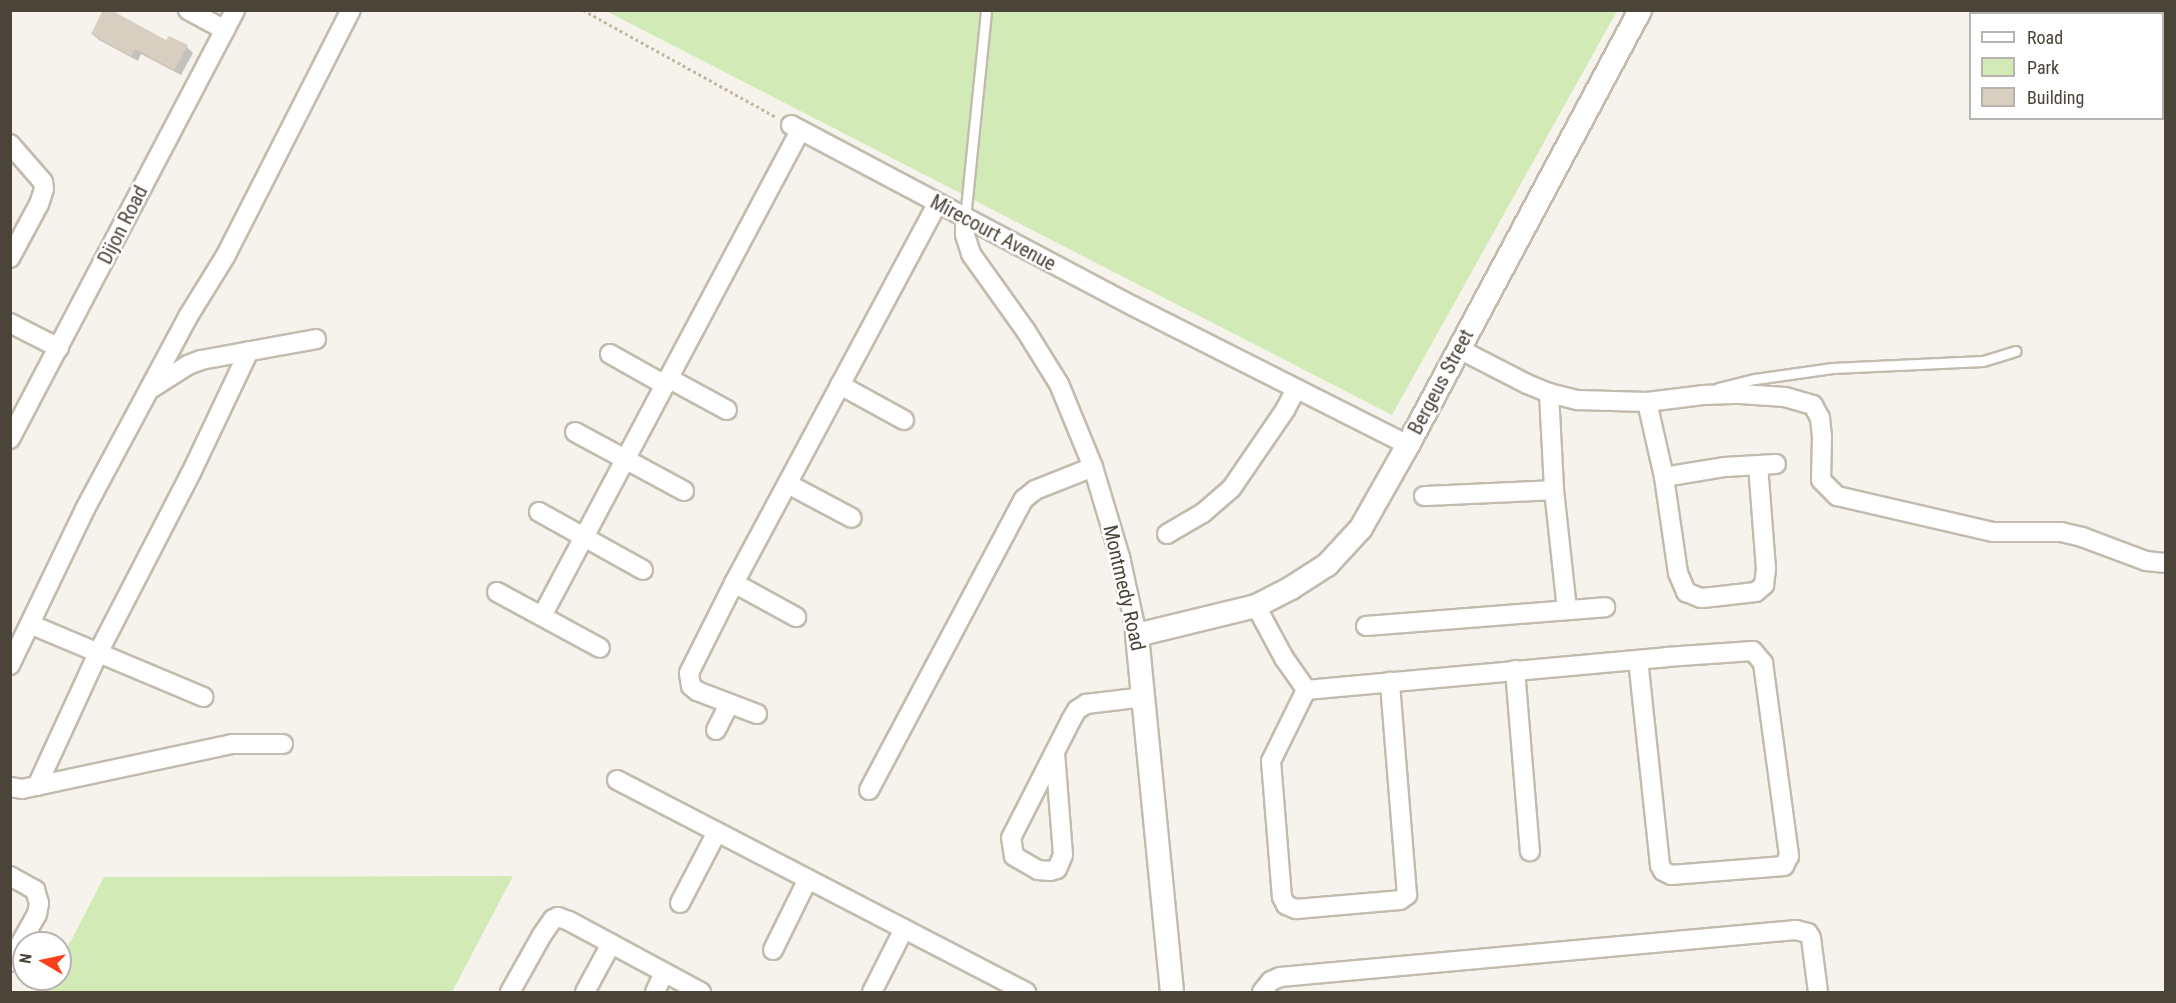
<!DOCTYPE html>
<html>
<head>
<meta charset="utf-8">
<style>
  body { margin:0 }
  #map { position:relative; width:2176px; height:1003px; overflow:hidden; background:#f6f3ec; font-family:"Roboto Condensed",sans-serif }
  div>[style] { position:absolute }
  .green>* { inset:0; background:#d2eab5 }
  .shadow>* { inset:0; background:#0003 }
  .building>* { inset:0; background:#d8cfc1 }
  .path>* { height:3px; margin-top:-1.5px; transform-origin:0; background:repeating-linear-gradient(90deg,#c4b79f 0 3px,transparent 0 6px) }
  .roads { filter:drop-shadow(2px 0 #c2bbae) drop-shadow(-2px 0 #c2bbae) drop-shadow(0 2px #c2bbae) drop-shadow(0 -2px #c2bbae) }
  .service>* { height:9px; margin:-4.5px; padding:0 4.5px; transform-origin:4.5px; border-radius:4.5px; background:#fff }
  .minor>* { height:18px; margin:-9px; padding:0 9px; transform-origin:9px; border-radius:9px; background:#fff }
  .tertiary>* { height:22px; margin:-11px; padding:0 11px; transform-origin:11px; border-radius:11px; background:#fff }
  span { translate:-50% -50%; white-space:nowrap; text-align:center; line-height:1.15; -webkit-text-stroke:5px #fff; paint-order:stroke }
  .street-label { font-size:20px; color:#4b4439 }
  .frame { position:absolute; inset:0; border:12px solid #4b4439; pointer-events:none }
  .legend { position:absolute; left:1969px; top:12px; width:195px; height:108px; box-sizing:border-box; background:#fff; border:2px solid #b7b4b0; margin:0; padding:8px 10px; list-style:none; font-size:18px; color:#4b4439 }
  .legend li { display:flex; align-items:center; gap:12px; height:30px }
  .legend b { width:30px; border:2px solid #b7b4b0 }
  .north { position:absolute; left:12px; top:931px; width:60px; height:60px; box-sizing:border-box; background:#fff; border:2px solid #b7b4b0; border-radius:50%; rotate:279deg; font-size:16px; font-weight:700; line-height:24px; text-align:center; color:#4b4439 }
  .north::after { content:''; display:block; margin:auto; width:21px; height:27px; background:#fc3f1d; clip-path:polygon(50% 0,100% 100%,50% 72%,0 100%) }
</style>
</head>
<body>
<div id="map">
  <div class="green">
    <div style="clip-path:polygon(606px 11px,1617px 11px,1392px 415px)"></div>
    <div style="clip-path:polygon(513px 876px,452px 992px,44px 992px,51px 979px,60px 979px,60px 962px,104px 877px)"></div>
  </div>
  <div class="shadow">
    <div style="clip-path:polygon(92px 34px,167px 42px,187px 47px,193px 53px,181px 75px,141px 54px,138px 61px,99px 40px)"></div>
  </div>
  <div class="building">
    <div style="clip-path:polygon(103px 10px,111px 10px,166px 40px,169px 36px,188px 45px,174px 70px,135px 49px,131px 56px,91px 34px)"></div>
  </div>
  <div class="path">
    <div style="left:583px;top:10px;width:221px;rotate:29deg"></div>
  </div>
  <div class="roads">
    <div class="service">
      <div style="left:965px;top:218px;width:209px;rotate:-84.2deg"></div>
      <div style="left:1718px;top:388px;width:38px;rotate:-14deg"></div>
      <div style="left:1755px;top:379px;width:78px;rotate:-8.1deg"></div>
      <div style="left:1832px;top:368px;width:151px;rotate:-2.7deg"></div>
      <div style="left:1983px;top:361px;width:34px;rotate:-17deg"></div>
    </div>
    <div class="minor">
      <div style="left:188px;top:10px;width:42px;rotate:28.4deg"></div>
      <div style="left:791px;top:125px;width:387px;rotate:27.9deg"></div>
      <div style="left:1133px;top:306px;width:308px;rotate:26.8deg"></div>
      <div style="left:10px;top:144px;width:50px;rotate:49deg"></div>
      <div style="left:43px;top:182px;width:7px;rotate:82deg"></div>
      <div style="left:44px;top:189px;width:16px;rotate:108deg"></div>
      <div style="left:39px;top:204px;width:61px;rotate:118.2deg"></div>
      <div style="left:965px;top:218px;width:17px;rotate:90deg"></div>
      <div style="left:965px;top:235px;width:20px;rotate:72deg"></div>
      <div style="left:971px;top:254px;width:95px;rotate:54.5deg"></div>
      <div style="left:1026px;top:331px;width:62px;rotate:58.1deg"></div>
      <div style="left:1059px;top:384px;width:90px;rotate:67.7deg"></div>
      <div style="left:1093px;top:467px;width:94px;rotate:73.3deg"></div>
      <div style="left:1120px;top:557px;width:80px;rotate:77.7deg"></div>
      <div style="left:10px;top:323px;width:55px;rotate:27deg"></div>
      <div style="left:1459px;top:349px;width:76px;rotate:27.2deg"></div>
      <div style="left:1527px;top:384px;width:24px;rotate:22deg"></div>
      <div style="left:1549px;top:393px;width:30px;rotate:14deg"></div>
      <div style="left:1578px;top:400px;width:69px;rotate:1.7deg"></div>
      <div style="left:1647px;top:402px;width:56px;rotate:-7.1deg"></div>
      <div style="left:1703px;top:395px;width:37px;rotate:-2deg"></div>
      <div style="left:1740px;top:394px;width:45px;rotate:3.8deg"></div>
      <div style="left:1785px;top:397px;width:29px;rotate:16deg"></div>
      <div style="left:1813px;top:405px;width:15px;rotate:62deg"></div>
      <div style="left:1820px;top:418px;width:19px;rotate:84deg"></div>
      <div style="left:1822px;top:437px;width:43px;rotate:91.3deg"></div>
      <div style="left:1821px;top:480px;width:23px;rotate:45deg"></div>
      <div style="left:1837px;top:496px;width:160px;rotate:13deg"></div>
      <div style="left:1993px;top:532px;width:68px"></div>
      <div style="left:2061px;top:532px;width:22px;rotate:13deg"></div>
      <div style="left:2082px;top:537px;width:68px;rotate:20.6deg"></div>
      <div style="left:2146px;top:561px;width:20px;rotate:6deg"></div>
      <div style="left:610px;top:354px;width:63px;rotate:29.4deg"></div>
      <div style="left:668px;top:378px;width:67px;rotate:28.5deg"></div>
      <div style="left:840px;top:385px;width:73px;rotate:28.7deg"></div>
      <div style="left:149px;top:390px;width:46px;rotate:-32.7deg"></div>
      <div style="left:188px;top:365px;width:14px;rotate:-21deg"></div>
      <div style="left:201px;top:360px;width:117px;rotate:-10.3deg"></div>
      <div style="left:1549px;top:393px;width:97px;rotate:87deg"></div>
      <div style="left:1554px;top:490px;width:121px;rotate:83.8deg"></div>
      <div style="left:1647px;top:402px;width:77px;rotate:77.2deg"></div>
      <div style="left:1664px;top:477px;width:97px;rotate:81.7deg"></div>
      <div style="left:1678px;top:573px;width:21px;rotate:67deg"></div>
      <div style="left:1686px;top:592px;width:16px;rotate:22deg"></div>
      <div style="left:1701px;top:598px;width:11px;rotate:-5deg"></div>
      <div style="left:1712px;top:597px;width:44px;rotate:-6.5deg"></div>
      <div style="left:1756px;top:592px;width:11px;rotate:-41deg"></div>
      <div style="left:1764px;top:585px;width:16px;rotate:-83deg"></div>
      <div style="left:1766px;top:569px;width:103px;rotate:-94.4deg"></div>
      <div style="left:575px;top:432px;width:124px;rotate:28.4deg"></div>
      <div style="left:10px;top:439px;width:484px;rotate:-62.3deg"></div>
      <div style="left:1664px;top:477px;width:62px;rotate:-9.3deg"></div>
      <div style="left:1725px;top:467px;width:51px;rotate:-3.4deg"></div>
      <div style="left:788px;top:484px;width:72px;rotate:28deg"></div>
      <div style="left:1424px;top:496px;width:130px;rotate:-2.6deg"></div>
      <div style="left:539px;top:512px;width:119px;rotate:29.1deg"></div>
      <div style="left:1167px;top:534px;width:42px;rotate:-30.3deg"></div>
      <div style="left:1203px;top:513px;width:37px;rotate:-41deg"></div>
      <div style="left:1231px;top:489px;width:96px;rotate:-55.6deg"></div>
      <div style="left:1285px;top:410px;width:24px;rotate:-62deg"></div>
      <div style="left:734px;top:583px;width:71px;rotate:28.7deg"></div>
      <div style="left:497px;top:592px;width:117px;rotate:28.5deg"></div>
      <div style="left:1256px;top:606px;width:59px;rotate:61.7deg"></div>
      <div style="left:1284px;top:658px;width:39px;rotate:55deg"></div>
      <div style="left:1306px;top:690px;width:362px;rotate:-5.2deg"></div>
      <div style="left:1666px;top:657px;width:87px;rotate:-3.9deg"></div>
      <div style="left:1753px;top:651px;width:16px;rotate:50deg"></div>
      <div style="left:1763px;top:663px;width:195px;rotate:82.3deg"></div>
      <div style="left:1789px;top:856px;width:11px;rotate:117deg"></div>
      <div style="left:1784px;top:866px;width:113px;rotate:175.4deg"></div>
      <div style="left:1671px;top:875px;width:9px;rotate:-153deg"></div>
      <div style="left:1663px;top:871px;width:7px;rotate:-117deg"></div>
      <div style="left:1660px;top:865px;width:206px;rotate:-96.1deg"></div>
      <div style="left:542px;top:616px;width:549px;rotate:-61.99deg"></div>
      <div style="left:32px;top:625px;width:186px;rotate:22.8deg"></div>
      <div style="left:1366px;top:626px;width:240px;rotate:-4.5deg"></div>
      <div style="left:10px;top:665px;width:173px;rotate:-64.3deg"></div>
      <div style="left:85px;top:509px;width:220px;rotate:-61.8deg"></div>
      <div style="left:189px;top:315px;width:70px;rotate:-58.3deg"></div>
      <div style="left:226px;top:255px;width:275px;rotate:-63deg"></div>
      <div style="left:1515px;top:670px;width:182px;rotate:85.3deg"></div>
      <div style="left:1306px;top:690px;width:79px;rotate:116.2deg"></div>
      <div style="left:1271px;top:761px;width:136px;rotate:85.4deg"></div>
      <div style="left:1282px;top:897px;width:9px;rotate:63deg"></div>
      <div style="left:1286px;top:905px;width:11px;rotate:22deg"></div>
      <div style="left:1296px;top:909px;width:104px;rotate:-4.9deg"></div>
      <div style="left:1400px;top:900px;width:9px;rotate:-36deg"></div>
      <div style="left:1407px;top:895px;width:214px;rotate:-94.6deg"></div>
      <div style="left:757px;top:714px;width:64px;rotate:-159deg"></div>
      <div style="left:697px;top:691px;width:8px;rotate:-140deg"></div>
      <div style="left:691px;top:686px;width:13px;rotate:-99deg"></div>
      <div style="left:689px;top:673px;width:101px;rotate:-63.4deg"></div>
      <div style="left:734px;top:583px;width:430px;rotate:-61.8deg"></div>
      <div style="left:716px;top:730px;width:29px;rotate:-63deg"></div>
      <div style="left:1055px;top:753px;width:102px;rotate:85.5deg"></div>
      <div style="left:1063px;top:855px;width:15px;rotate:113deg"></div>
      <div style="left:1057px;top:869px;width:7px;rotate:164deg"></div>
      <div style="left:1050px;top:871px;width:12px;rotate:-175deg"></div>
      <div style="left:1038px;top:870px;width:28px;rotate:-150deg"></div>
      <div style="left:1014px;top:856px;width:18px;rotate:-99deg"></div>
      <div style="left:1011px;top:838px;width:132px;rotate:-63deg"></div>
      <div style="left:1071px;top:720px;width:12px;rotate:-59deg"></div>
      <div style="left:1077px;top:710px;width:11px;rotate:-34deg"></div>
      <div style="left:1086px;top:704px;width:59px;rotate:-6.8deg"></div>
      <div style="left:617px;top:780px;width:461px;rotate:27.4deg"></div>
      <div style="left:37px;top:786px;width:149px;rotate:-65.3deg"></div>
      <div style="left:99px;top:651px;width:200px;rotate:-62.7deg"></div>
      <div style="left:191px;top:473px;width:135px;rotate:-64.6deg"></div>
      <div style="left:10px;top:787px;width:12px;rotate:9deg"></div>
      <div style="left:22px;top:789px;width:215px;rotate:-12.1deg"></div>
      <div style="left:232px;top:744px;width:51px"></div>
      <div style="left:869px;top:790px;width:330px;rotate:-62deg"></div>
      <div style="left:1024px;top:499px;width:14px;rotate:-39deg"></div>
      <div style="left:1035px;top:490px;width:62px;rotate:-21.6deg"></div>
      <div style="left:10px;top:876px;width:29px;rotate:29deg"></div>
      <div style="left:35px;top:890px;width:14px;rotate:73deg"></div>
      <div style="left:39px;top:903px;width:11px;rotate:100deg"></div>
      <div style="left:37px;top:914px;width:55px;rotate:119.4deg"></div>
      <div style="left:680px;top:903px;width:80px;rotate:-62.5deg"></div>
      <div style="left:773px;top:950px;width:79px;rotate:-63.8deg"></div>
      <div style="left:510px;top:992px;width:65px;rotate:-60.7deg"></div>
      <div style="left:542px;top:935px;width:19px;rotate:-55deg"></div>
      <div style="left:553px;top:919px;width:5px;rotate:-22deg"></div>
      <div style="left:558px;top:917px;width:12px;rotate:20deg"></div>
      <div style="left:569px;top:921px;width:150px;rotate:28.3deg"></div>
      <div style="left:585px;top:992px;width:55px;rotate:-61.6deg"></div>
      <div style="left:655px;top:992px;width:21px;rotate:-65deg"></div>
      <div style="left:872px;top:992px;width:71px;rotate:-63.1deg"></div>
      <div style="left:1262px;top:992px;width:14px;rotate:-51deg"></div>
      <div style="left:1271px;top:981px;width:10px;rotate:-24deg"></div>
      <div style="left:1280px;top:977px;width:518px;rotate:-5.2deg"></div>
      <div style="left:1796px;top:930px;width:12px;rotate:14deg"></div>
      <div style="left:1808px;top:933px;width:6px;rotate:59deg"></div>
      <div style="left:1811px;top:938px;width:54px;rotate:82.6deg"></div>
    </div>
    <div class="tertiary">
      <div style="left:1172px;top:992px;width:359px;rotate:-95.6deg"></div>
      <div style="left:1137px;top:635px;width:122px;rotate:-13.7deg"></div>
      <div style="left:1256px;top:606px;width:39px;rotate:-27deg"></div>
      <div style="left:1291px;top:588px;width:43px;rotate:-32.6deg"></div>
      <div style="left:1327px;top:565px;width:50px;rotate:-47.4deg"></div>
      <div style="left:1361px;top:528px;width:95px;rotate:-60.5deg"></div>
      <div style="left:1408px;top:445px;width:493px;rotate:-61.9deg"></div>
    </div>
  </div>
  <div class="street-label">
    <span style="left:123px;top:225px;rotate:-63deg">Dijon Road</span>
    <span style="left:993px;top:233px;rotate:28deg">Mirecourt Avenue</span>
    <span style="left:1441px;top:382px;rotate:-62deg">Bergeus Street</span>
    <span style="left:1124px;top:588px;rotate:77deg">Montmedy Road</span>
  </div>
  <div class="frame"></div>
  <ul class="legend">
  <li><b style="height:8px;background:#fff"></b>Road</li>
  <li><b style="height:16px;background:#d2eab5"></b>Park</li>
  <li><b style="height:16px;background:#d8cfc1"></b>Building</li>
  </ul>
  <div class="north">N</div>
</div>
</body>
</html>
